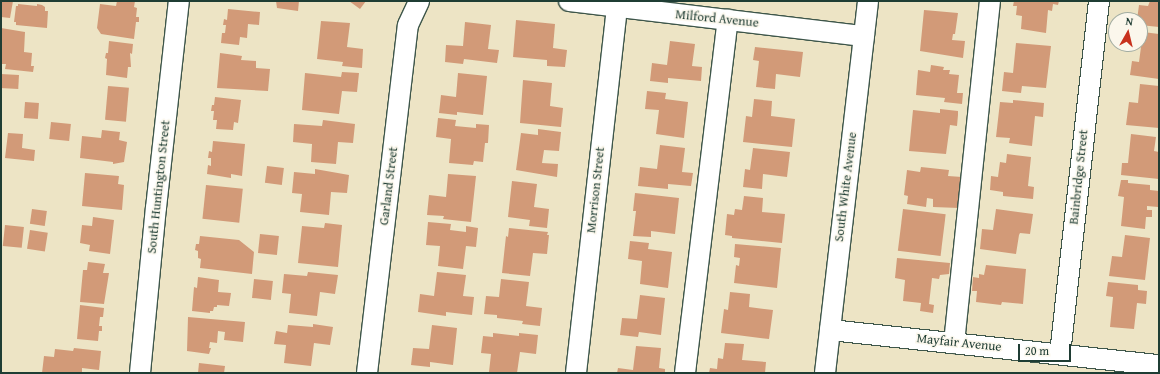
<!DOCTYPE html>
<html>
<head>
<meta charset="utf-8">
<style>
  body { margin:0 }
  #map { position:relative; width:1160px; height:374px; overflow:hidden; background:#ede4c5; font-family:"Gentium Book Plus",serif }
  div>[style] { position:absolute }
  .building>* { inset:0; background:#d29a78; transform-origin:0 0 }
  .roads { filter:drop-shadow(1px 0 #3e564a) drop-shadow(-1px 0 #3e564a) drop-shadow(0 1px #3e564a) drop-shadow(0 -1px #3e564a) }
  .minor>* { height:20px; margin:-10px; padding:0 10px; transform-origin:10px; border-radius:10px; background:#fff }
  span { translate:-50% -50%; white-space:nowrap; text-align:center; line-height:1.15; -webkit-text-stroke:3px #fbf7ec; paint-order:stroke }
  .street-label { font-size:13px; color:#1f3d34 }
  .frame { position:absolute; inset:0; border:2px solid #1f3d34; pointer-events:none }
  .north { position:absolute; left:1108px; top:12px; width:40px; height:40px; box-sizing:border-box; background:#fbf7ec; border:1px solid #a3ada2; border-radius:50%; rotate:8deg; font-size:11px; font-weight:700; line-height:16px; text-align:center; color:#1f3d34 }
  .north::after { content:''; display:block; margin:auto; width:14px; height:18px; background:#c8321e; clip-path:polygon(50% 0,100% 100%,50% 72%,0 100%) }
  .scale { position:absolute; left:1018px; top:344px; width:53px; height:18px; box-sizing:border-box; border:2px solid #1f3d34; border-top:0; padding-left:5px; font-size:12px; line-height:14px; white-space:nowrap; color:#1f3d34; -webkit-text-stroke:3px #fbf7ec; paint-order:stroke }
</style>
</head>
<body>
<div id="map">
  <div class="building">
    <div style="clip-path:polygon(1px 1px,13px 1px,10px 18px,1px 17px)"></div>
    <div style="clip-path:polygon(117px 1px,135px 1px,134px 7px,137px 8px,136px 17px,139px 17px,139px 22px,136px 22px,134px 39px,101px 34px,97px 28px,100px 4px,116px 6px)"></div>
    <div style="clip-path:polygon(276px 1px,299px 1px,298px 11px,277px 8px)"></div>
    <div style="clip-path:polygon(349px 1px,366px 1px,360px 9px)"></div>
    <div style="clip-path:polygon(1014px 1px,1059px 1px,1058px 5px,1053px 4px,1052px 11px,1048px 10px,1046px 33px,1021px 29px,1022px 16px,1016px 15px,1017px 6px,1013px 6px)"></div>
    <div style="clip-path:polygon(1150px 1px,1159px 1px,1159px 27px,1140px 25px,1140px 20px,1137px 20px,1139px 5px,1148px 6px)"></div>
    <div style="clip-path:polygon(18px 4px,37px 6px,37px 4px,42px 5px,45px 7px,45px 11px,48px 11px,47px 28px,16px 25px,16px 22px,14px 22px,16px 6px,18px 6px)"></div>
    <div style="clip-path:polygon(228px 9px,260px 12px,259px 25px,248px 24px,247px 38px,240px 37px,239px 45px,221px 43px,222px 33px,225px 33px,226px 25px,223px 25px,224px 19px,227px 20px)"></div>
    <div style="clip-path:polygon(924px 10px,958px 13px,955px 34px,953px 34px,952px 40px,965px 41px,963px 58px,920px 51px)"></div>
    <div style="clip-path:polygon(516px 20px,555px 24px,553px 48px,567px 50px,565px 67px,547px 66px,547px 60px,513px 57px)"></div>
    <div style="clip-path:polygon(321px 21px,350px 23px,347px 47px,363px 49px,362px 68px,342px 66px,343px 62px,317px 59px)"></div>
    <div style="clip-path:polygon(465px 22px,491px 25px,488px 49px,499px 50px,497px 63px,464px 59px,463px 64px,445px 62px,446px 45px,463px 46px)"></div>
    <div style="clip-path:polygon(1px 28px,25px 32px,24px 52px,32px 53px,31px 66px,34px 66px,33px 72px,5px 69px,6px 64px,1px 64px)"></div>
    <div style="clip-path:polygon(1143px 32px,1159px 34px,1159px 79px,1130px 75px,1132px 61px,1139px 62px)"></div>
    <div style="clip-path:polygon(109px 41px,133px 44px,132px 54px,130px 53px,131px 67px,128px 67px,127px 78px,106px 75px,107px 59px,105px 58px,106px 53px,108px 53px)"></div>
    <div style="clip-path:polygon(670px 41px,695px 44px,692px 66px,702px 67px,701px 81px,668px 78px,668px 83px,650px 81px,652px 63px,667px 65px)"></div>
    <div style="clip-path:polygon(1016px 43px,1051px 46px,1046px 88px,1022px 86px,1021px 93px,1002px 91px,1004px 72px,1013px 73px)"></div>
    <div style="clip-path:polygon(755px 47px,803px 52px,800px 77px,776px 74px,775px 89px,756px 87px,759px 61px,753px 60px)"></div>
    <div style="clip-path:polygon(220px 53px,242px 56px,241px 60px,256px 61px,256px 68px,270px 69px,268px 91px,217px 88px)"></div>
    <div style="clip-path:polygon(931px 65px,944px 67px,943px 70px,950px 70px,949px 74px,959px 75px,957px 93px,963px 93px,962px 104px,944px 102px,945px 98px,916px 95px,918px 70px,930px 72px)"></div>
    <div style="clip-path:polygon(342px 72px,359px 73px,357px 92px,342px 91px,339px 114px,302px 110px,305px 73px,341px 77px)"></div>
    <div style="clip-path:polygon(458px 73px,487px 76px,483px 115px,457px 112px,457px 115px,439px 113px,441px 95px,456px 97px)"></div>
    <div style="left:1px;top:74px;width:18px;height:14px;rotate:3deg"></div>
    <div style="clip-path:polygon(523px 80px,552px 83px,550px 106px,563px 108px,561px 127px,520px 123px)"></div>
    <div style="clip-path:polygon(1140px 84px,1159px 86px,1159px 128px,1126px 125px,1129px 102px,1138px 103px)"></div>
    <div style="left:108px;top:86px;width:21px;height:34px;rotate:5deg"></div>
    <div style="clip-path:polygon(647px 91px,666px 93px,665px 99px,688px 102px,684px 138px,656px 134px,659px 110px,645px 109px)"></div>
    <div style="clip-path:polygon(215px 97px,241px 100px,238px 123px,234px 122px,233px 130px,216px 129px,217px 120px,213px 120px,214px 111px,211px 111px,212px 105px,214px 105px)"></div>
    <div style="clip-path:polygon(754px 99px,772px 101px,771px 116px,795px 119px,792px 147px,743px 142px,746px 116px,752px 117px)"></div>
    <div style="clip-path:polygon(1013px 100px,1044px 103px,1043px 117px,1035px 116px,1032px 146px,1009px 143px,1010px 138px,996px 137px,1000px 102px,1013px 103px)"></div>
    <div style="left:25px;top:102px;width:14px;height:16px;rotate:4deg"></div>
    <div style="clip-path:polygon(940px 109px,958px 111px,958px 115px,957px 126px,950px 125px,946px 154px,909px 151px,913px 110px,940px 113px)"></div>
    <div style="clip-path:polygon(438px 118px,456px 120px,455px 126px,476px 128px,476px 124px,489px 125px,488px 143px,485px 143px,483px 162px,474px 161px,473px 165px,449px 163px,451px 139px,436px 137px)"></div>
    <div style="clip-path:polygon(323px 120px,355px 124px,353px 143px,338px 142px,336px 164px,311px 162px,312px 144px,293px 142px,294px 124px,322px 126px)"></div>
    <div style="left:51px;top:122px;width:20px;height:17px;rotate:6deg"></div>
    <div style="clip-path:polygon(538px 129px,561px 132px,559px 151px,544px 150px,542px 163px,558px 164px,557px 177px,516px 170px,521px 133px,538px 135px)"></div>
    <div style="clip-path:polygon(102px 130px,120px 132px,119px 140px,127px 142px,124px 162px,113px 164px,113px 162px,80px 158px,82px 136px,101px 138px)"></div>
    <div style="clip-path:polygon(8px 133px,23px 134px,22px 148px,35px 150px,34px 161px,5px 158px)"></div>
    <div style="clip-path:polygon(1131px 134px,1156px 137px,1154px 151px,1159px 152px,1159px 179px,1121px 175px,1122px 163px,1128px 163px)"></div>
    <div style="clip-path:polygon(213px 141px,245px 144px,242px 176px,231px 174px,231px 178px,207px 174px,208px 165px,211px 166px,211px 158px,208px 158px,209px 151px,212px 152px)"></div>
    <div style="clip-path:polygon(660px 145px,685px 148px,682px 172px,693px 173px,691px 186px,668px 184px,668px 189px,638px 186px,640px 167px,657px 169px)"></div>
    <div style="clip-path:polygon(753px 148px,790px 152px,787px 177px,763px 174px,762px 189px,743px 187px,745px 169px,750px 170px)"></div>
    <div style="clip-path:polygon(1007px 154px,1031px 157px,1028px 186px,1034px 187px,1033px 199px,1003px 196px,1003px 192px,990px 190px,991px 176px,998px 177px,1000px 162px,1006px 163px)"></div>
    <div style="left:267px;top:166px;width:17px;height:17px;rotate:7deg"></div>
    <div style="clip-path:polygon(921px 167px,949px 170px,948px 176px,962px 177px,959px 208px,933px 207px,933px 199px,927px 198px,926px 207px,907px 204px,908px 196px,904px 195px,907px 170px,920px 172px)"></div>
    <div style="clip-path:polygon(315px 169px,349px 175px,347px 193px,331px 192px,329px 215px,300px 212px,302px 194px,292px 193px,294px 172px,315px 174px)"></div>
    <div style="clip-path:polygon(85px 173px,119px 176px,118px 184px,124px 185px,122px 210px,82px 206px)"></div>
    <div style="clip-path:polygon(448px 174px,476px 176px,471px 222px,443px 219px,444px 216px,427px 215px,429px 195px,446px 197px)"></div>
    <div style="clip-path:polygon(1121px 180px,1128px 180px,1128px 183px,1150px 185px,1150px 190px,1159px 191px,1158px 207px,1147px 206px,1147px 210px,1152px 210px,1152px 217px,1146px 217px,1145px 229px,1121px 226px,1124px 197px,1118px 196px)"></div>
    <div style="clip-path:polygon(512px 181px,537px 184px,534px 207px,549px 209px,547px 228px,529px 226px,530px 220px,508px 217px)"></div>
    <div style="left:206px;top:185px;width:37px;height:34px;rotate:6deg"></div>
    <div style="clip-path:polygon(635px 193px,679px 198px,675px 234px,651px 231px,651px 237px,633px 236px,636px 211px,633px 211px)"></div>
    <div style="clip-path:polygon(744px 196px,763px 198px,762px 212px,785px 214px,782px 243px,732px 238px,732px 236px,725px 235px,727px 214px,734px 215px,735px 209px,742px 210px)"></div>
    <div style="left:32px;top:209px;width:15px;height:15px;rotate:8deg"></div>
    <div style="left:903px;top:209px;width:43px;height:42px;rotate:7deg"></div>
    <div style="clip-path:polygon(996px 209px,1033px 214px,1030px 234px,1020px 233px,1019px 235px,1016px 254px,980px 249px,982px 229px,993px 230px)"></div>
    <div style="clip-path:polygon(93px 217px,114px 220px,110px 254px,89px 251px,90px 245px,80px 243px,82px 225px,92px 226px)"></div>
    <div style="clip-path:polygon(428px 222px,451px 224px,450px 230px,466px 232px,466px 226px,478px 228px,476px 247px,466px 246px,463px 269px,438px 266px,440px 246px,426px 245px)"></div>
    <div style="clip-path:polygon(325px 223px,342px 225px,338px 267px,298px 263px,302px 226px,324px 228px)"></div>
    <div style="left:5px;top:225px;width:19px;height:21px;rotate:6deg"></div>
    <div style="clip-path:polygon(509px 228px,548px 232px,547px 235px,549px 235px,547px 254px,533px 253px,530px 276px,502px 273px,506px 236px,508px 237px)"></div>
    <div style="left:30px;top:230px;width:18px;height:19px;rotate:9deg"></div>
    <div style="left:260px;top:234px;width:19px;height:19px;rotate:6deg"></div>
    <div style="clip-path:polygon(1125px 235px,1150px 238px,1145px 280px,1109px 276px,1112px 256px,1122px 257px)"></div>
    <div style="clip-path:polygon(200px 236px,239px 240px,254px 252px,252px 274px,200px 268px,201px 259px,198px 258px,198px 251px,195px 250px,196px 244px,199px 244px)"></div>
    <div style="clip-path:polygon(630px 241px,649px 243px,648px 249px,672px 252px,668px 288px,640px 284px,642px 261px,628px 259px)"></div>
    <div style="clip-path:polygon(735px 244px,781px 248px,777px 288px,734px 283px,736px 265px,739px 266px,740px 258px,734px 257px)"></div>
    <div style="clip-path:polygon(897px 258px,950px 263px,949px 274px,940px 275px,939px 279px,932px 278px,929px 304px,934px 305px,933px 313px,920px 311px,921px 303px,903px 301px,905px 280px,895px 278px)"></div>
    <div style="clip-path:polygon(88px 262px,105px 264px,103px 273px,109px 273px,104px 304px,80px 302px,83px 270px,87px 270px)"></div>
    <div style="clip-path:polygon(986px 265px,1026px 269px,1023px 304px,1002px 302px,1001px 305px,976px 302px,977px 291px,972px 291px,973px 277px,979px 278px,979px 274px,984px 275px)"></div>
    <div style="clip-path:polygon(308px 272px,338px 275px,335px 294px,320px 292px,317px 316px,289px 313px,291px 294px,282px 293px,284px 274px,307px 276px)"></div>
    <div style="clip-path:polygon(437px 272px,466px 275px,463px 296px,474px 297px,472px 315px,446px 312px,446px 316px,418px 312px,420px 294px,434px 296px)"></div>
    <div style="clip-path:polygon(198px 277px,219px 280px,218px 292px,231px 293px,229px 306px,217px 305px,217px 307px,214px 307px,213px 311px,210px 311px,210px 313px,192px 311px,194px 287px,197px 288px)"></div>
    <div style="left:254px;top:279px;width:19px;height:19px;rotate:6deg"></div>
    <div style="clip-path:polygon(501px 279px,529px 282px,526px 306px,542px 308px,540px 326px,522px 324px,523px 321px,497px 318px,497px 315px,484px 314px,486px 296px,499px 297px)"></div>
    <div style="clip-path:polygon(1108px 282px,1138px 285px,1138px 290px,1147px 291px,1146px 304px,1137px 303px,1134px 329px,1110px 327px,1113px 297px,1106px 296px)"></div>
    <div style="clip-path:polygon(730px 292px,750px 294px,749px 307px,773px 310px,769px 339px,721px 333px,724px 309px,728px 310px)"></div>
    <div style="clip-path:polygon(640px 295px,665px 298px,661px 335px,639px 332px,638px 337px,620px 335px,622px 318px,637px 319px)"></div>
    <div style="clip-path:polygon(80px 305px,104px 308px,103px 317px,100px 317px,99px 326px,102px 326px,102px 331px,99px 331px,98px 341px,77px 339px)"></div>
    <div style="clip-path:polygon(188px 317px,245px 322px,243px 342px,224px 340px,225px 332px,218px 331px,217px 343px,210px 342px,209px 348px,211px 348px,209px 354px,187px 351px)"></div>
    <div style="clip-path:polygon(313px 324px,333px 327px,330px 345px,314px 343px,311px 366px,284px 363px,286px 345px,274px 344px,276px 331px,287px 333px,288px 325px,313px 327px)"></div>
    <div style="clip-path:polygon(432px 325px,457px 328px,453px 365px,430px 362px,430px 367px,411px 365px,413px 348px,429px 349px)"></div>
    <div style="clip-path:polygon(493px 333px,519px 336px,519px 333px,538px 335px,536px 354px,520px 352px,517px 373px,489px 372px,491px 354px,481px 353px,483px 336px,493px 337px)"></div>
    <div style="clip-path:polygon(725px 343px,744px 344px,742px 360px,766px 362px,765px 373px,709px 373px,710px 368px,717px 369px,718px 358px,723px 359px)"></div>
    <div style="clip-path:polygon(636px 346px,661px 348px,659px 368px,665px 369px,665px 373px,617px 373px,618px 368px,633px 370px)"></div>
    <div style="clip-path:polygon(74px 348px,101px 351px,99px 370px,82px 368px,82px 373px,42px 373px,44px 356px,54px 357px,55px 349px,73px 351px)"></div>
    <div style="clip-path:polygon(199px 363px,225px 366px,224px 373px,198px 373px)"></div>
  </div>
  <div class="roads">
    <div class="minor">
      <div style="left:569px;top:1px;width:297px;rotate:6.8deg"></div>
      <div style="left:830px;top:330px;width:331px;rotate:6.1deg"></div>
      <div style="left:954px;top:343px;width:344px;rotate:-84deg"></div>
      <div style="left:1060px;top:354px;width:355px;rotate:-83.7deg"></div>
      <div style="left:140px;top:373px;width:166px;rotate:-84.5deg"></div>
      <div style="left:156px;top:208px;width:208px;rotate:-83.7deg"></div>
      <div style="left:367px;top:373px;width:350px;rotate:-83.3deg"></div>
      <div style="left:408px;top:25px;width:26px;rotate:-65deg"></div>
      <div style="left:576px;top:373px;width:367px;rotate:-83.6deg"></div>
      <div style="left:685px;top:373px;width:356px;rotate:-83.1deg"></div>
      <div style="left:825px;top:373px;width:374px;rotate:-83.4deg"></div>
    </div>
  </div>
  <div class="street-label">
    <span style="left:717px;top:19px;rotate:6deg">Milford Avenue</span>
    <span style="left:1079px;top:177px;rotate:-84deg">Bainbridge Street</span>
    <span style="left:389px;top:186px;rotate:-83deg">Garland Street</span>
    <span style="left:159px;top:187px;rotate:-84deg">South Huntington Street</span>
    <span style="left:846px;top:187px;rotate:-83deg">South White Avenue</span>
    <span style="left:596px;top:190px;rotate:-84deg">Morrison Street</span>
    <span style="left:959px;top:343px;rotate:6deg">Mayfair Avenue</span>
  </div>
  <div class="frame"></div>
  <div class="north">N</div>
  <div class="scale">20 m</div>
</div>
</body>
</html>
